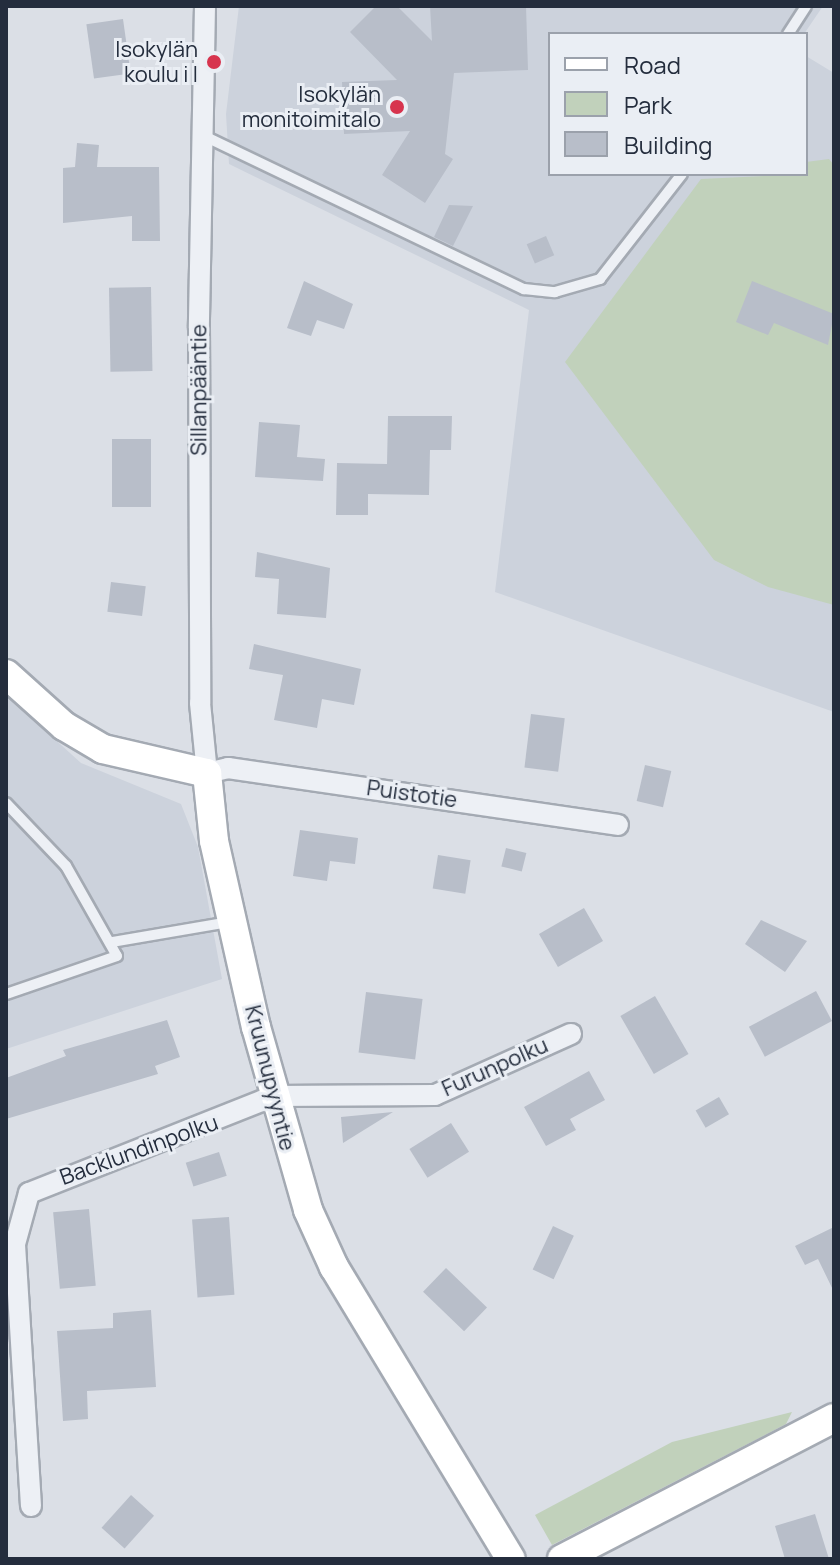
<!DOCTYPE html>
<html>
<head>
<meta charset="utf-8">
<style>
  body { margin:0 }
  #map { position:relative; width:840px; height:1565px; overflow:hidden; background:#dbdfe6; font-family:Manrope,sans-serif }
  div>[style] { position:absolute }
  .built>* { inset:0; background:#ccd2dc }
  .green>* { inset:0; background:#c1d1bb }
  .building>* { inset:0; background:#b8bec9; transform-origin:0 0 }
  .roads { filter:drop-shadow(2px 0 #a4aab3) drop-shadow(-2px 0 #a4aab3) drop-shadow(0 2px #a4aab3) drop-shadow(0 -2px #a4aab3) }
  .lane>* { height:10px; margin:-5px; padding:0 5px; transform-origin:5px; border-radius:5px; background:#edf0f5 }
  .street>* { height:20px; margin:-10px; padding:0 10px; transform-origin:10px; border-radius:10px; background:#edf0f5 }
  .secondary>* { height:28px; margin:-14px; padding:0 14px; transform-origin:14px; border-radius:14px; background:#fff }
  .dots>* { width:22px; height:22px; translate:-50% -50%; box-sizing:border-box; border:4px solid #eaeef4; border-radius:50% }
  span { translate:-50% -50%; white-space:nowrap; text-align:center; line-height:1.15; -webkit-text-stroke:6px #eaeef4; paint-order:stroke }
  .poi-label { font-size:22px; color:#242d3d }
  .right { translate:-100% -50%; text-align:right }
  .street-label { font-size:22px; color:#242d3d }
  .frame { position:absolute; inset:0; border:8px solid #242d3d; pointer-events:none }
  .legend { position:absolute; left:548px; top:32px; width:260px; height:144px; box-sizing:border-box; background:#eaeef4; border:2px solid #9ba1ab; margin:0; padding:10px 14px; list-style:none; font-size:24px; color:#242d3d }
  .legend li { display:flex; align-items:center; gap:16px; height:40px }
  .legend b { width:40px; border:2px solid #9ba1ab }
</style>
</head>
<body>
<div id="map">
  <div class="built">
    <div style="clip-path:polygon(239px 6px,823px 6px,804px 34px,550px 34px,550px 174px,806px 174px,806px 56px,834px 73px,834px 712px,495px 592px,529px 310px,229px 164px,226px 114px)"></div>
    <div style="clip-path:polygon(6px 695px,81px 763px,181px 804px,198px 847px,222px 979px,6px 1049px)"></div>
  </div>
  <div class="green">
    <div style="clip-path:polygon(829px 159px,834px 165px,834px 605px,768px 587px,714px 560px,565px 362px,701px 179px,806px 174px,806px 162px)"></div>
    <div style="clip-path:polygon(792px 1412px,786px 1424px,552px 1545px,535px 1515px,672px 1442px)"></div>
  </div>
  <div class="building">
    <div style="clip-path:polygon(376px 6px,397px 6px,432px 41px,430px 6px,526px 6px,528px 70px,454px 73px,445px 154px,453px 159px,425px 203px,382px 175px,410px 131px,344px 134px,342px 82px,397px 80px,350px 32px)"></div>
    <div style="left:123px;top:19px;width:55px;height:37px;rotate:82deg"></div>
    <div style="clip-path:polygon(77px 143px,99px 145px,97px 167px,159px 167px,160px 241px,132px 241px,132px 216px,63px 223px,63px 168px,75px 167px)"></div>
    <div style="clip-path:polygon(449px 205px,473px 206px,453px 246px,434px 237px)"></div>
    <div style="left:546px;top:236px;width:21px;height:21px;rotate:67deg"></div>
    <div style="clip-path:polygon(304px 281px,353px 304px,344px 329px,317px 320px,311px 336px,287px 328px)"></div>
    <div style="clip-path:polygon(752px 281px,834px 314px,828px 345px,774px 323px,768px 335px,736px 322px)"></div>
    <div style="left:151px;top:287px;width:84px;height:42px;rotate:89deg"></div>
    <div style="clip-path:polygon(388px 416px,452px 416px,451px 450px,430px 450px,429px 495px,368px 494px,368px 515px,336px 515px,337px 463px,387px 464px)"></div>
    <div style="clip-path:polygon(259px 422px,300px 425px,297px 457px,325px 459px,323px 481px,255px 477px)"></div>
    <div style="left:112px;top:439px;width:39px;height:68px"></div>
    <div style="clip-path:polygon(257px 552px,330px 568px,326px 618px,277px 614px,279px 579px,255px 577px)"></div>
    <div style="left:111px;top:582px;width:35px;height:30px;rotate:7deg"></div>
    <div style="clip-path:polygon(254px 644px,361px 669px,354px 705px,322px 699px,317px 728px,274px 720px,283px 675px,249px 669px)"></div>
    <div style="left:531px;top:714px;width:34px;height:54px;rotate:7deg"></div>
    <div style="left:645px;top:765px;width:27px;height:37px;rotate:13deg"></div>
    <div style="clip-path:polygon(300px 830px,358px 838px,355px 864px,330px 861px,327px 881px,293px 876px)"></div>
    <div style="left:506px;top:848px;width:21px;height:19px;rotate:14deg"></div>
    <div style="left:438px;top:855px;width:33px;height:34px;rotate:9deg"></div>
    <div style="left:584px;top:908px;width:38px;height:52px;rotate:60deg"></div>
    <div style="clip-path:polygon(761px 920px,807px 941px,785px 972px,745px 944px)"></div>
    <div style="left:816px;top:991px;width:34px;height:76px;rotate:62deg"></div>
    <div style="left:366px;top:992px;width:57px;height:61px;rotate:7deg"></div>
    <div style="left:655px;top:996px;width:67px;height:40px;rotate:60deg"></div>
    <div style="clip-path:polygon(167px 1020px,180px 1057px,155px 1066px,158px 1074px,6px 1119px,6px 1078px,66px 1056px,63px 1050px)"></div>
    <div style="clip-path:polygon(589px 1071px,605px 1100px,570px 1119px,576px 1130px,546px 1146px,524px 1107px)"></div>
    <div style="left:719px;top:1097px;width:20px;height:27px;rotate:60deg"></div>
    <div style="clip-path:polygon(393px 1112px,343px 1143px,341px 1117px)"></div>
    <div style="left:451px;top:1123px;width:34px;height:49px;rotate:58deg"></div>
    <div style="left:219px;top:1152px;width:25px;height:35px;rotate:72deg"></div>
    <div style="left:89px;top:1209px;width:77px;height:36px;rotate:85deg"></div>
    <div style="left:229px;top:1217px;width:78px;height:37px;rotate:86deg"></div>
    <div style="left:553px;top:1226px;width:23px;height:48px;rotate:25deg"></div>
    <div style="clip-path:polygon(834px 1227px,834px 1292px,818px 1259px,805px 1265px,795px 1246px)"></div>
    <div style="left:446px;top:1268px;width:57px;height:33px;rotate:44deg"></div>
    <div style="clip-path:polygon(151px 1310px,156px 1387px,87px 1391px,88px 1419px,63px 1421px,57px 1331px,113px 1328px,113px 1313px)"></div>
    <div style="left:131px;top:1495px;width:31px;height:44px;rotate:42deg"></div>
    <div style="clip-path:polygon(815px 1514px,829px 1559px,785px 1559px,775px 1526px)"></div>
  </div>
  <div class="roads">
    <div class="lane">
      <div style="left:788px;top:34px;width:33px;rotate:-57deg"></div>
      <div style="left:202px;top:135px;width:357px;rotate:25.6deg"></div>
      <div style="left:524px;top:289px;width:31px;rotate:6deg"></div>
      <div style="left:555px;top:292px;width:47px;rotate:-16.1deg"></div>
      <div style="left:600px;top:279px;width:133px;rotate:-52deg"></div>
      <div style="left:6px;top:803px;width:87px;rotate:46.4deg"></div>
      <div style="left:66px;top:866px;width:103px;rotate:60.5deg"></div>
      <div style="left:117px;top:956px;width:117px;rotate:161.1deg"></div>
      <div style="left:112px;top:942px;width:119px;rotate:-9.7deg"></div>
    </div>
    <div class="street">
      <div style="left:205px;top:6px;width:322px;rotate:91.1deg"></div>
      <div style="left:199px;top:328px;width:375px;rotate:89.8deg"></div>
      <div style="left:200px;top:703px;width:70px;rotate:84.3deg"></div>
      <div style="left:207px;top:773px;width:22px;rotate:-13deg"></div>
      <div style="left:228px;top:768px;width:394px;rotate:8.3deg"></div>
      <div style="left:31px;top:1506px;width:262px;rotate:-93.5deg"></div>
      <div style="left:15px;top:1244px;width:53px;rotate:-74.6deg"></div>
      <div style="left:29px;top:1193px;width:264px;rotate:-21.6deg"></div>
      <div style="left:274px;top:1096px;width:161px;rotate:-0.4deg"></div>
      <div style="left:435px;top:1095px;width:149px;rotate:-24.2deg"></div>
    </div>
    <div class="secondary">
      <div style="left:6px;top:674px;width:78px;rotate:41.9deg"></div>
      <div style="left:64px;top:726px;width:45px;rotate:30.5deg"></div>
      <div style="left:103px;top:749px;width:107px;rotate:13deg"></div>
      <div style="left:207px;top:773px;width:68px;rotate:84.1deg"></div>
      <div style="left:214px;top:841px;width:191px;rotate:77.3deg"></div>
      <div style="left:256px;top:1027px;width:190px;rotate:74.1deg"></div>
      <div style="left:308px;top:1210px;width:63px;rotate:65.5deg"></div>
      <div style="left:334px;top:1267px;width:341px;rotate:58.8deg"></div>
      <div style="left:562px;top:1559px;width:306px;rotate:-27.4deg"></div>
    </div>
  </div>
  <div class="dots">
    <div style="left:214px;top:62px;background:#d7344e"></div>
    <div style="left:397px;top:107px;background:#d7344e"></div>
  </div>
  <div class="poi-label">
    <span class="right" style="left:198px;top:62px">Isokylän<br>koulu i I</span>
    <span class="right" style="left:381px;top:107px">Isokylän<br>monitoimitalo</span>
  </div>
  <div class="street-label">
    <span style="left:199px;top:390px;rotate:-90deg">Sillanpääntie</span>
    <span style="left:412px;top:794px;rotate:8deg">Puistotie</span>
    <span style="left:495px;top:1067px;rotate:-24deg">Furunpolku</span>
    <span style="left:270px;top:1078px;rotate:76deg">Kruunupyyntie</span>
    <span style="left:139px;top:1150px;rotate:-20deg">Backlundinpolku</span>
  </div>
  <div class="frame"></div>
  <ul class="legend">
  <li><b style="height:10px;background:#fff"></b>Road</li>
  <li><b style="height:22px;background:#c1d1bb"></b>Park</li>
  <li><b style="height:22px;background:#b8bec9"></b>Building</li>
  </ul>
</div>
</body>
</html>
